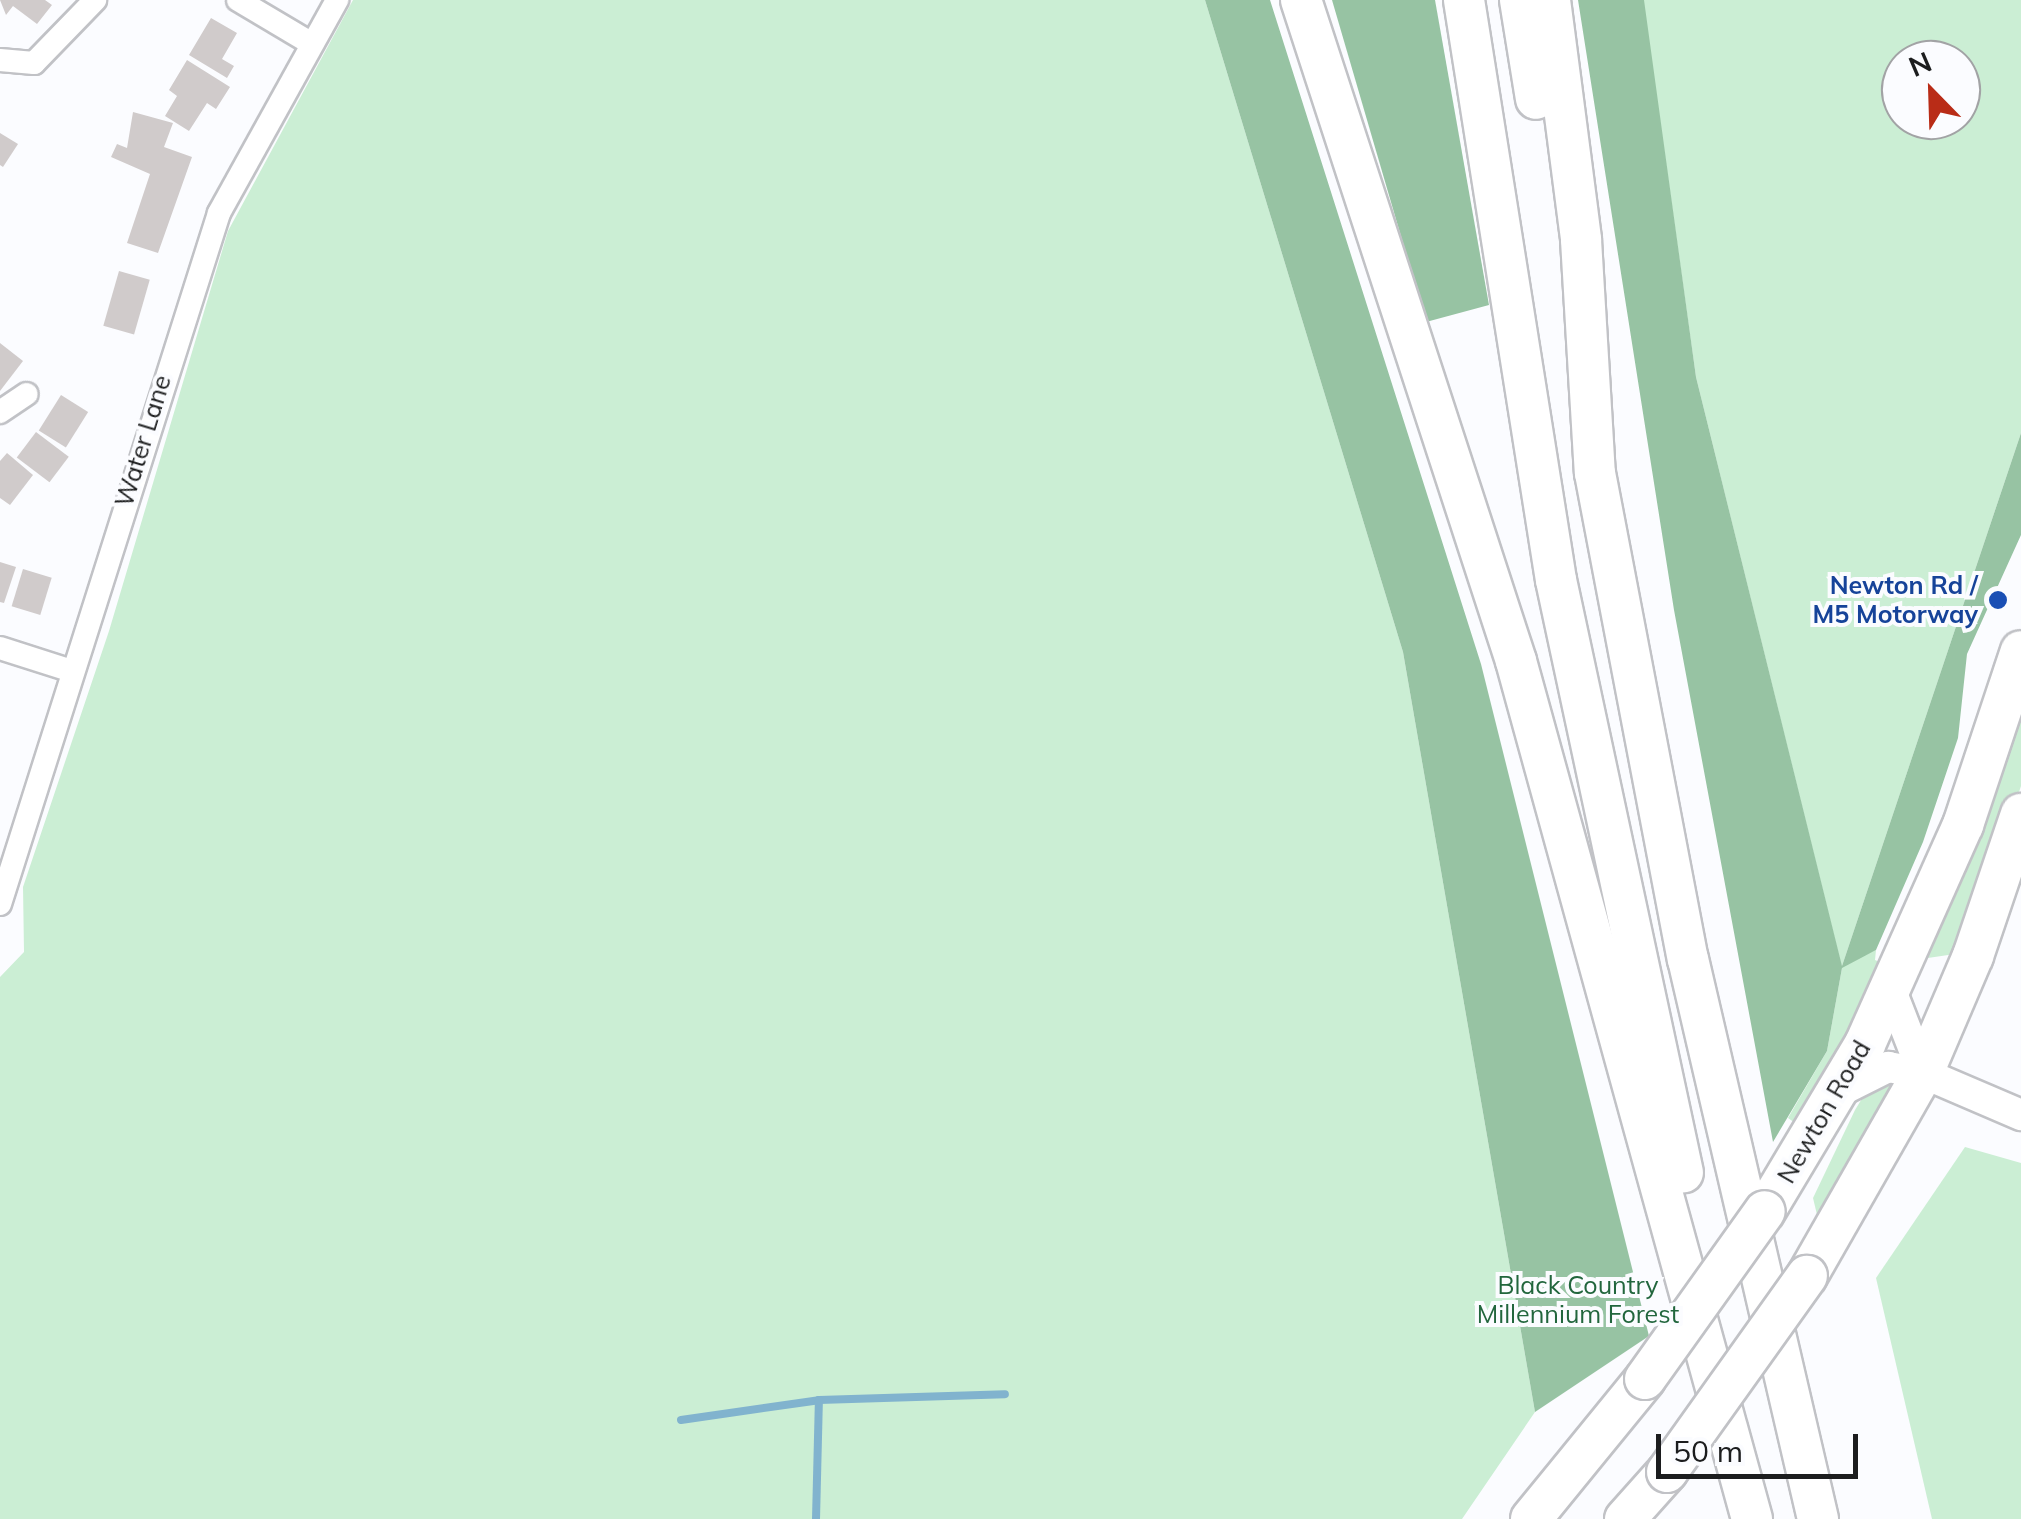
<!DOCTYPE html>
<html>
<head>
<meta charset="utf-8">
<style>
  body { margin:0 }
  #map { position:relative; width:2021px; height:1519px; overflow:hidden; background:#fbfcff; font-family:Mulish,sans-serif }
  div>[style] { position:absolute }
  .green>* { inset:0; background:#cbeed4 }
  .forest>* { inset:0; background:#97c3a3 }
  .stream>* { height:8px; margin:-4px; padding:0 4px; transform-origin:4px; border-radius:4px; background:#81b3ce }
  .building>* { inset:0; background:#d0cbcb; transform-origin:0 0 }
  .roads { filter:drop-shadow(2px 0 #c1c2c6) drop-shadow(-2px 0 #c1c2c6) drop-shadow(0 2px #c1c2c6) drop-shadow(0 -2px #c1c2c6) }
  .street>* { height:22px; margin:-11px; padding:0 11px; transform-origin:11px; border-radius:11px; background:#fff }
  .secondary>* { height:30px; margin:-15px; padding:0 15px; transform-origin:15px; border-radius:15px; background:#fff }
  .highway>* { height:40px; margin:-20px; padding:0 20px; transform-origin:20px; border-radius:20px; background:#fff }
  .bridges { filter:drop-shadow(2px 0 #c1c2c6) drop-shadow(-2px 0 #c1c2c6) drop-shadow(0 2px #c1c2c6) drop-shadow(0 -2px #c1c2c6) }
  .highway-bridge>* { height:40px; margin:-20px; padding:0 20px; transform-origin:20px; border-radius:20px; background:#fff }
  .dots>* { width:28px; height:28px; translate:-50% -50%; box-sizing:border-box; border:5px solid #fbfcff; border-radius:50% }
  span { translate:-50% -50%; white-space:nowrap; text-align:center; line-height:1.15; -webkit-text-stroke:8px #fbfcff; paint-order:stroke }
  .street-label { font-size:25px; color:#1c1d1e }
  .transit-label { font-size:25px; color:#164399; font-weight:700 }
  .right { translate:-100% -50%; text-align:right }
  .park-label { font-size:25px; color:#22663d }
  .north { position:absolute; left:1881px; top:40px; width:100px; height:100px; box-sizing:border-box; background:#fbfcff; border:2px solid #a2a3a5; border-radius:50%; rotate:337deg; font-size:28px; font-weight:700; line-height:40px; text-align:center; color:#1c1d1e }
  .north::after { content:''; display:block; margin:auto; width:35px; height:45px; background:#b92c17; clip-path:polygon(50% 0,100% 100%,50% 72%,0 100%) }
  .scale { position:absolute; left:1656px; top:1434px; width:202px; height:45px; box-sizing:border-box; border:5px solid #1c1d1e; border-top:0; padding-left:12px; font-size:30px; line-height:35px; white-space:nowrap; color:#1c1d1e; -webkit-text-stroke:8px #fbfcff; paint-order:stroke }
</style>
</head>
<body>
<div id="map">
  <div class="green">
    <div style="clip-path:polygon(353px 0,1205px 0,1403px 652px,1535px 1412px,1462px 1519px,0 1519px,0 977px,24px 952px,23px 887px,109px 631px,228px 231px)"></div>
    <div style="clip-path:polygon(evenodd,1643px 0,2021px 0,2021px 433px,1842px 966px,1876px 950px,1875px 960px,1884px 964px,1798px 1125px,1788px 1118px,1827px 1051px,1842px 968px,1696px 377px,1643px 0,1901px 60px,1961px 60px,1961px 120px,1901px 120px,1901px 60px)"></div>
    <div style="clip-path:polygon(2021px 692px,2021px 786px,1994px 868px,1955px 954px,1921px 959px)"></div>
    <div style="clip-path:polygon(1906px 1072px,1819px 1223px,1813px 1198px,1855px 1110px,1866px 1092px)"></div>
    <div style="clip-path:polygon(1965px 1147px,2021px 1163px,2021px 1519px,1932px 1519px,1876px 1278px)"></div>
  </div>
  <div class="forest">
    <div style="clip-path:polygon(1205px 0,1270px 0,1481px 664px,1649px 1336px,1535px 1412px,1403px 652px)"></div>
    <div style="clip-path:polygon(1332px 0,1435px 0,1489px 305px,1426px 322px)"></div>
    <div style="clip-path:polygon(1578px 0,1644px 0,1696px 377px,1842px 966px,2021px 433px,2021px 535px,1967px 654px,1958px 738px,1923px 842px,1876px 950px,1842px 968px,1827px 1051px,1773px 1142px,1674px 610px)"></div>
  </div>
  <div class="stream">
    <div style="left:681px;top:1420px;width:139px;rotate:-8.2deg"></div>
    <div style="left:819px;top:1400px;width:186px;rotate:-1.8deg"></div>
    <div style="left:816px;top:1519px;width:119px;rotate:-88.6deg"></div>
  </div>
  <div class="building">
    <div style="clip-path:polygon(0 0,45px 0,52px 5px,37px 24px,13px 6px,6px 15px)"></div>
    <div style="clip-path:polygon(211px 18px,237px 33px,222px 59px,234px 66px,227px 78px,189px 55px)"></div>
    <div style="clip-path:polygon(187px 60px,230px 87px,216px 109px,207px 103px,189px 131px,165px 116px,177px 96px,169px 90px)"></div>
    <div style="clip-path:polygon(133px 112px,173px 123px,164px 147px,192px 157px,158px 253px,127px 243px,150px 174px,111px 157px,117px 144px,127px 148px)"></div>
    <div style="clip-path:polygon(0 133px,18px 144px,3px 167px,0 165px)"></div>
    <div style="left:119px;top:271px;width:32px;height:57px;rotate:16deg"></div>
    <div style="clip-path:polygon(0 343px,23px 361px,0 391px)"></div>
    <div style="left:61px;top:395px;width:32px;height:42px;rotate:32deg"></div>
    <div style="left:36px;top:432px;width:41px;height:32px;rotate:37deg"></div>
    <div style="clip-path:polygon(7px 453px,33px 475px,10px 505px,0 498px,0 461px)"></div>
    <div style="clip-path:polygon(0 562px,16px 567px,4px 603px,0 602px)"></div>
    <div style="left:23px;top:569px;width:30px;height:39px;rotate:17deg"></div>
  </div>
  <div class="roads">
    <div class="street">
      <div style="left:238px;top:0;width:86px;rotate:30.7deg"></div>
      <div style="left:0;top:60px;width:34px;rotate:5deg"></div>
      <div style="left:34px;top:63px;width:88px;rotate:-45.9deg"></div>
      <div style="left:0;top:412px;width:32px;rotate:-34deg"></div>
      <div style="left:0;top:648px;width:76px;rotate:17.7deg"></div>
      <div style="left:0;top:904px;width:725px;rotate:-72.41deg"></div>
      <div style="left:219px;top:213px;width:244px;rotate:-61deg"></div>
    </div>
    <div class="secondary">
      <div style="left:1890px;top:988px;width:91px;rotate:68.8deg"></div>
      <div style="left:1840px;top:1091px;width:54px;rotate:-26.6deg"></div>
      <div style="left:1888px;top:1067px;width:36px;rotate:10deg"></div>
      <div style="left:1923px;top:1073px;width:107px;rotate:23.2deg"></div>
    </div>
    <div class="highway">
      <div style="left:1301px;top:0;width:695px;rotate:71.98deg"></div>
      <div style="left:1516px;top:661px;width:890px;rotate:74.62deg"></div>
      <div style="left:1464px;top:0;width:587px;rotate:80.99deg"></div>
      <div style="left:1556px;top:580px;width:606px;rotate:77.91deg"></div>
      <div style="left:1520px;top:0;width:100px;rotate:80.8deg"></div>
      <div style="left:1550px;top:0;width:242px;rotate:82.6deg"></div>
      <div style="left:1581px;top:240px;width:233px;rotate:86.6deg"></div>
      <div style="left:1595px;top:473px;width:495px;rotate:79.2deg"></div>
      <div style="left:1688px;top:959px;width:575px;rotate:76.93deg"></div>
      <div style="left:1765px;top:1211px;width:195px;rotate:-59.1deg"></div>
      <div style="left:1865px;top:1044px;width:240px;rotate:-65.9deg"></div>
      <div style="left:1963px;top:825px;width:183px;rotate:-71.6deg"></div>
      <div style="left:1807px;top:1276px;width:234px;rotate:-60.3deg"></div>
      <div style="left:1923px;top:1073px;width:127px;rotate:-66.9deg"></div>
      <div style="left:1973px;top:956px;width:150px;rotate:-71.3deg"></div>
      <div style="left:1531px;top:1519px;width:181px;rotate:-50.8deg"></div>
      <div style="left:1625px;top:1519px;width:63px;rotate:-48.2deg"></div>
    </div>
  </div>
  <div class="bridges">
    <div class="highway-bridge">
      <div style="left:1645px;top:1379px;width:206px;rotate:-54.5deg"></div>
      <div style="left:1667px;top:1472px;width:241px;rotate:-54.5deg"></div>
    </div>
  </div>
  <div class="dots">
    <div style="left:1998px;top:600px;background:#1a4fb4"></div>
  </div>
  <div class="street-label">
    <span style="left:143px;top:441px;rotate:-73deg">Water Lane</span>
    <span style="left:1824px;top:1112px;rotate:-60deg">Newton Road</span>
  </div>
  <div class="transit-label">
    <span class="right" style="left:1978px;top:600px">Newton Rd /<br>M5 Motorway</span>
  </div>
  <div class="park-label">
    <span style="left:1578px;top:1300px">Black Country<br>Millennium Forest</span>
  </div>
  <div class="north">N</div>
  <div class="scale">50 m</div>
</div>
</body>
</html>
